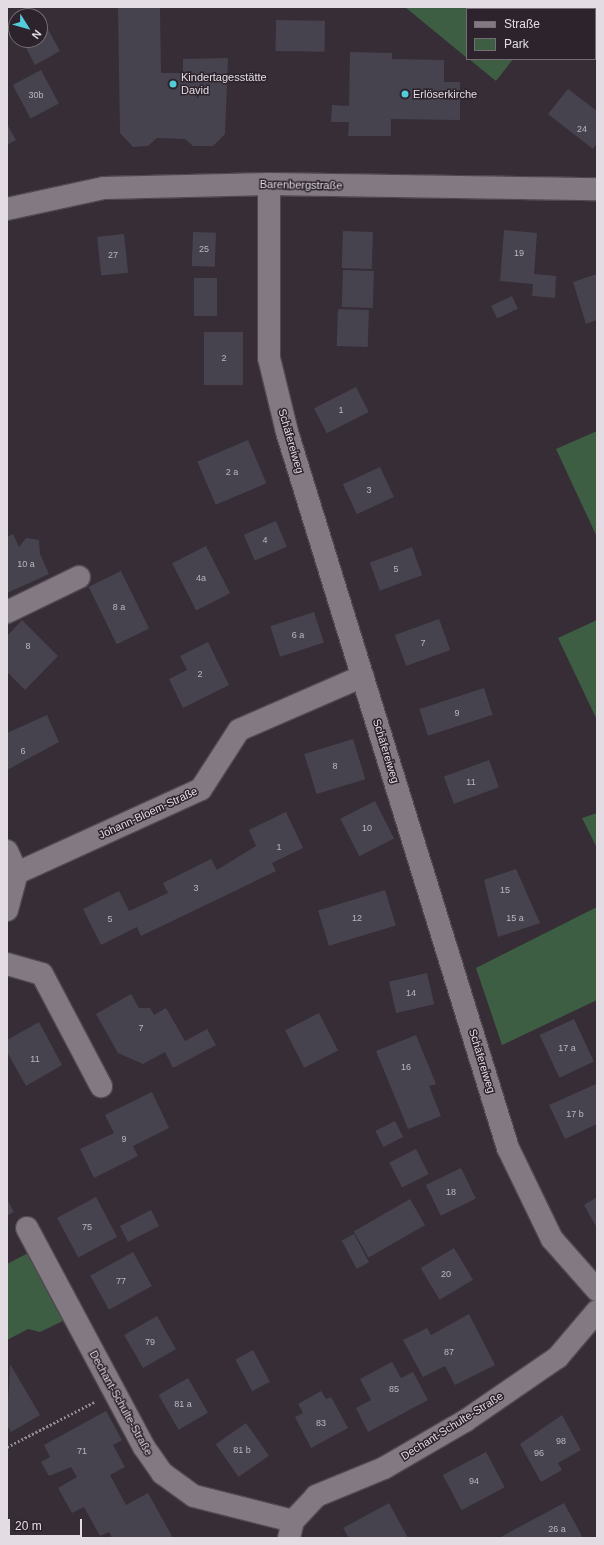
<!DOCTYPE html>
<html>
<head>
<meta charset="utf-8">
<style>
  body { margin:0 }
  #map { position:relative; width:604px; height:1545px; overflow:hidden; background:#362d36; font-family:Arial,sans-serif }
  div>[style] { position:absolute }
  .green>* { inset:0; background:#3e5e43 }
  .building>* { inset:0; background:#46434f; transform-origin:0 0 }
  .path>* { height:2.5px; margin-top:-1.25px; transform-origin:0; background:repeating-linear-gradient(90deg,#928a92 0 2px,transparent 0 4px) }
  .roads { filter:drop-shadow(1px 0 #504951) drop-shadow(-1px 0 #504951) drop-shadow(0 1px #504951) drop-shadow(0 -1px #504951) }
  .minor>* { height:22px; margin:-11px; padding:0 11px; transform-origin:11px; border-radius:11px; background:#837983 }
  .dots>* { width:11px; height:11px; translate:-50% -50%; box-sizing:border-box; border:2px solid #2c232c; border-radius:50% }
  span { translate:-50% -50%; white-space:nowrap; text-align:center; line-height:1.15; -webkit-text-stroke:3px #2c232c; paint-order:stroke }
  .number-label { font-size:9px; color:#bcb6be }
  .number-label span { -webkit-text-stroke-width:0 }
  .poi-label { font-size:11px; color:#e3dde3 }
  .left { translate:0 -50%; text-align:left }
  .street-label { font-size:11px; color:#e3dde3 }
  .frame { position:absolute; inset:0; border:8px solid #e3dde3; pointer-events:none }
  .legend { position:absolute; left:466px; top:8px; width:130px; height:52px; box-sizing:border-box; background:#2c232c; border:1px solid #756d75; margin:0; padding:5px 7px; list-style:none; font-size:12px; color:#e3dde3 }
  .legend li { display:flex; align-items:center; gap:8px; height:20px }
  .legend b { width:20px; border:1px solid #756d75 }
  .north { position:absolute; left:8px; top:8px; width:40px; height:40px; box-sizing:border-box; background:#2c232c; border:1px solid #756d75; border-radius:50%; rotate:127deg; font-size:11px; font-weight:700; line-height:16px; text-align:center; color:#e3dde3 }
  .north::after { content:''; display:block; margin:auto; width:14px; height:18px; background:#53cbda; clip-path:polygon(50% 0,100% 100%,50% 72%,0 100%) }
  .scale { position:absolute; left:8px; top:1519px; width:74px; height:18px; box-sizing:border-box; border:2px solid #e3dde3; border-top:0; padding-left:5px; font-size:12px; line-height:14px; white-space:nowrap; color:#e3dde3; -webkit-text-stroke:3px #2c232c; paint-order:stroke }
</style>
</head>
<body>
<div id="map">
  <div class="green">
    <div style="clip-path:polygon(405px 7px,555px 7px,467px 9px,467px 58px)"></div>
    <div style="clip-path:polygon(469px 59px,513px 59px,496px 81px)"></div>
    <div style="clip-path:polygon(597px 431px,597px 537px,556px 449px)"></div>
    <div style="clip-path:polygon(597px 620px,597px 720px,558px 638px)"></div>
    <div style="clip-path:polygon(597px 813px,597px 848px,582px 818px)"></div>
    <div style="clip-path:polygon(597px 907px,597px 1000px,502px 1045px,476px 968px)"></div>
    <div style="clip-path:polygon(32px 1251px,69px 1318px,40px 1332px,28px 1329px,7px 1340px,7px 1264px)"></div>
  </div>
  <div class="building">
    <div style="clip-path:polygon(118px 7px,160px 7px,161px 73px,183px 73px,183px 59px,228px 58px,225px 134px,213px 146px,193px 146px,185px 139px,157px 138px,148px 146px,133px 147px,120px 133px)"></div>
    <div style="clip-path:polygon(39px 13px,60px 51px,35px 65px,22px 40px,40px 40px,40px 16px,34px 16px)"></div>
    <div style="left:276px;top:20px;width:49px;height:31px;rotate:1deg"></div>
    <div style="clip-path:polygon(350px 52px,392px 53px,392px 59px,444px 60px,444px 82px,460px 82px,460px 120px,391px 119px,391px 136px,348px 136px,349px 122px,331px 122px,332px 105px,349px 106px)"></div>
    <div style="left:41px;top:70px;width:38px;height:32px;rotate:62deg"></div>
    <div style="clip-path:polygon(568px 89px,597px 111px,597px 143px,593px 149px,548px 114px)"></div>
    <div style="clip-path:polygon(7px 124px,16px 140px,7px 145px)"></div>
    <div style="clip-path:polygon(504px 230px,537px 233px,534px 274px,556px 276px,555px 298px,532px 296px,533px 284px,500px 281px)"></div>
    <div style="left:343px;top:231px;width:30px;height:37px;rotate:2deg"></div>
    <div style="left:193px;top:232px;width:23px;height:34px;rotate:2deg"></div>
    <div style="left:124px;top:234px;width:39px;height:27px;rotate:84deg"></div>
    <div style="left:343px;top:270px;width:31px;height:37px;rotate:2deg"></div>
    <div style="clip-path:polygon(597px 274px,597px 320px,586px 324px,573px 282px)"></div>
    <div style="left:194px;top:278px;width:23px;height:38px"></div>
    <div style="left:512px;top:296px;width:14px;height:23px;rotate:65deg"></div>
    <div style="left:338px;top:309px;width:31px;height:37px;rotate:2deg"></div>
    <div style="left:204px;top:332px;width:39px;height:53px"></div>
    <div style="left:356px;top:387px;width:28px;height:47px;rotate:63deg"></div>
    <div style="left:248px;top:440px;width:47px;height:55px;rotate:67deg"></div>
    <div style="left:380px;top:467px;width:33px;height:41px;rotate:65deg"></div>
    <div style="left:276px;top:521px;width:28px;height:35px;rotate:67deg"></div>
    <div style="clip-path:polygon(13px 534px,19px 547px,26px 538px,39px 540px,40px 554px,49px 574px,7px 593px,7px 537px)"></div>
    <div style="left:206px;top:546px;width:53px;height:38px;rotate:63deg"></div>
    <div style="left:412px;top:547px;width:30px;height:45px;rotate:70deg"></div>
    <div style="left:121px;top:571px;width:64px;height:36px;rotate:64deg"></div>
    <div style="left:314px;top:612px;width:32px;height:46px;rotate:72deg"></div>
    <div style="left:439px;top:619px;width:33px;height:47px;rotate:70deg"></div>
    <div style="clip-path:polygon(22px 620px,58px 656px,25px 690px,7px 672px,7px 636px)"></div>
    <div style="clip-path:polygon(208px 642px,229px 685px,183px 708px,169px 679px,187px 670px,180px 656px)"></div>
    <div style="left:484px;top:688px;width:28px;height:68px;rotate:72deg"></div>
    <div style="clip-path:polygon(47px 715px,59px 742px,7px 770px,7px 733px)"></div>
    <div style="left:353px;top:739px;width:42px;height:51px;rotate:73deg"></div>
    <div style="left:489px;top:760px;width:29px;height:48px;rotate:70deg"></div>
    <div style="left:375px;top:801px;width:42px;height:39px;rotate:63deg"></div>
    <div style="clip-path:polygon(286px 812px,303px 848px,272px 863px,276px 871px,141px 936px,137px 927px,101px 945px,83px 909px,119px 891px,129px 911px,168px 893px,163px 883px,211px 859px,217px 870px,256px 846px,249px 830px)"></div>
    <div style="clip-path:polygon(516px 869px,540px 923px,498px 937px,484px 880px)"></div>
    <div style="left:385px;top:890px;width:37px;height:70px;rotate:73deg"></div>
    <div style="left:427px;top:973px;width:32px;height:39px;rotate:77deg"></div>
    <div style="clip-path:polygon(131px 994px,139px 1008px,150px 1008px,154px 1015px,166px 1008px,185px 1041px,207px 1029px,216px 1045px,173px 1068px,165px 1052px,143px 1064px,118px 1053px,96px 1014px)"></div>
    <div style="left:319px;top:1013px;width:42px;height:38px;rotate:63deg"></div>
    <div style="left:574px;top:1019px;width:47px;height:38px;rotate:65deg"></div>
    <div style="clip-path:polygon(39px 1022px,62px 1065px,26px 1086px,7px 1052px,7px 1040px)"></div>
    <div style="clip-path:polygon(416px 1035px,436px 1084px,429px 1086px,441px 1116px,408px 1129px,376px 1051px)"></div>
    <div style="clip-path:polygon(596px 1084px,597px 1124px,565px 1139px,549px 1105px)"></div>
    <div style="clip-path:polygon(152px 1092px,169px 1128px,133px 1146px,138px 1156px,94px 1178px,80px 1149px,114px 1133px,105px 1115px)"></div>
    <div style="left:395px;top:1121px;width:18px;height:22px;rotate:63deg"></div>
    <div style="left:416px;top:1149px;width:28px;height:30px;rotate:63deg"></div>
    <div style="left:461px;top:1168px;width:34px;height:39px;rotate:64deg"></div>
    <div style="left:96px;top:1197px;width:45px;height:44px;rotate:62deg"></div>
    <div style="clip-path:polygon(597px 1197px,597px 1228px,584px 1205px)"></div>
    <div style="clip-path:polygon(7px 1199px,14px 1212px,7px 1216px)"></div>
    <div style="left:410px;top:1199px;width:30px;height:65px;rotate:60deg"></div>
    <div style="left:151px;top:1210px;width:18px;height:35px;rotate:63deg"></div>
    <div style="left:354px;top:1234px;width:32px;height:14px;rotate:62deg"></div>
    <div style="left:454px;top:1248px;width:37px;height:39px;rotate:59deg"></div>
    <div style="left:133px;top:1252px;width:39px;height:49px;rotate:61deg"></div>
    <div style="clip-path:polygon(469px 1314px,495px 1365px,455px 1385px,445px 1366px,423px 1377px,403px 1340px,427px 1328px,431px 1335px)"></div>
    <div style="left:157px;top:1316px;width:38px;height:38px;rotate:60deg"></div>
    <div style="left:253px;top:1350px;width:36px;height:20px;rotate:62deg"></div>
    <div style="clip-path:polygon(392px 1362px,401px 1378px,413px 1372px,428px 1400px,368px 1432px,356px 1408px,371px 1400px,360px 1379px)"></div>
    <div style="clip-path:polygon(10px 1364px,40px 1415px,11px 1432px,7px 1425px)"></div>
    <div style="left:188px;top:1378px;width:40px;height:34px;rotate:60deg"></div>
    <div style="clip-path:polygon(321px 1391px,326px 1399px,331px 1397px,348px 1428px,311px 1448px,295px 1417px,303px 1413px,298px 1404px)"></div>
    <div style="clip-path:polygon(106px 1411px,122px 1440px,113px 1445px,125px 1467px,110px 1475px,126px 1505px,148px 1493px,173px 1538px,112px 1538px,109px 1532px,100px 1536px,84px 1507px,72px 1513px,58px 1488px,77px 1477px,71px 1467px,49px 1476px,41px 1462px,50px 1457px,44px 1445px)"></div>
    <div style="clip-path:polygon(562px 1415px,581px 1450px,558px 1463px,562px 1470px,541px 1482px,520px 1444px)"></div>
    <div style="left:246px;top:1423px;width:40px;height:37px;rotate:55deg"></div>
    <div style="left:486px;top:1452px;width:40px;height:49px;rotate:62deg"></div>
    <div style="clip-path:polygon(389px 1503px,408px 1538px,349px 1538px,343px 1528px)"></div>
    <div style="clip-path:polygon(564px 1503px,583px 1538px,499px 1538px,532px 1520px)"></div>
  </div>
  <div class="path">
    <div style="left:7px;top:1447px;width:98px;rotate:-27.3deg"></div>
  </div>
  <div class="roads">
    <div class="minor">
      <div style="left:269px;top:184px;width:174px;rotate:90deg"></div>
      <div style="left:269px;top:358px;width:76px;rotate:76.3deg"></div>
      <div style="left:287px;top:432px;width:749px;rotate:72.85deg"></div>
      <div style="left:508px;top:1148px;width:101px;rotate:64.2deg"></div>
      <div style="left:552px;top:1239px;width:68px;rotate:48.6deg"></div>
      <div style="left:7px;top:209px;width:99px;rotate:-12.2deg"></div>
      <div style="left:104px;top:188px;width:165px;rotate:-1.4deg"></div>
      <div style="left:269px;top:184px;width:328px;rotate:0.9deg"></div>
      <div style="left:7px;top:612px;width:80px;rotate:-25.9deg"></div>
      <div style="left:7px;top:851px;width:24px;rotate:66deg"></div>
      <div style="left:7px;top:910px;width:38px;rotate:-75deg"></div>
      <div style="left:17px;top:873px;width:202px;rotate:-24.5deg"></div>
      <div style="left:201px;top:789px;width:70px;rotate:-57.2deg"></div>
      <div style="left:239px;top:730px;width:135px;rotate:-23.5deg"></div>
      <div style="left:7px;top:964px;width:36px;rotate:16deg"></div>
      <div style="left:42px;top:974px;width:127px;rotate:62.2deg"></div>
      <div style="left:27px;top:1228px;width:248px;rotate:61.9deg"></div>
      <div style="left:144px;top:1447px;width:32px;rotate:55deg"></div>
      <div style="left:162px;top:1473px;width:39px;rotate:36deg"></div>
      <div style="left:194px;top:1496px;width:102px;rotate:14.2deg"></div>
      <div style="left:289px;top:1538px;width:17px;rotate:-77deg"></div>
      <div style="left:293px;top:1521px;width:34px;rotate:-47deg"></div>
      <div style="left:316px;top:1496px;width:74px;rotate:-22.4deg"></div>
      <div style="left:384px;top:1468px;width:94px;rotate:-30.1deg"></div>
      <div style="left:465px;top:1421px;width:113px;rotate:-34.5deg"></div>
      <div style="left:558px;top:1357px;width:60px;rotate:-49.7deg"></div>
    </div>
  </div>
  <div class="dots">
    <div style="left:173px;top:84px;background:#53cbda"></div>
    <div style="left:405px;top:94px;background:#53cbda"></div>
  </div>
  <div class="number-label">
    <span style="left:36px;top:95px">30b</span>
    <span style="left:582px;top:129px">24</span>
    <span style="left:204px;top:249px">25</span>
    <span style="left:519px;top:253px">19</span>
    <span style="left:113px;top:255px">27</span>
    <span style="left:224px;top:358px">2</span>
    <span style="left:341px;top:410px">1</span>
    <span style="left:232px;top:472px">2 a</span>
    <span style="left:369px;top:490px">3</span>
    <span style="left:265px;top:540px">4</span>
    <span style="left:26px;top:564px">10 a</span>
    <span style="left:396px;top:569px">5</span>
    <span style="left:201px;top:578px">4a</span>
    <span style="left:119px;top:607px">8 a</span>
    <span style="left:298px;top:635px">6 a</span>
    <span style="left:423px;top:643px">7</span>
    <span style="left:28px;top:646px">8</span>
    <span style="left:200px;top:674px">2</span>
    <span style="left:457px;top:713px">9</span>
    <span style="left:23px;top:751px">6</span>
    <span style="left:335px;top:766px">8</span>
    <span style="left:471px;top:782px">11</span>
    <span style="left:367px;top:828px">10</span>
    <span style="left:279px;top:847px">1</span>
    <span style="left:196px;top:888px">3</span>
    <span style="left:505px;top:890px">15</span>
    <span style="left:357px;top:918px">12</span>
    <span style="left:515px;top:918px">15 a</span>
    <span style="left:110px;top:919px">5</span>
    <span style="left:411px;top:993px">14</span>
    <span style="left:141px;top:1028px">7</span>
    <span style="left:567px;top:1048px">17 a</span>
    <span style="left:35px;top:1059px">11</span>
    <span style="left:406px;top:1067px">16</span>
    <span style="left:575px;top:1114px">17 b</span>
    <span style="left:124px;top:1139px">9</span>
    <span style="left:451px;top:1192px">18</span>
    <span style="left:87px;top:1227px">75</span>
    <span style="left:446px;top:1274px">20</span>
    <span style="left:121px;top:1281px">77</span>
    <span style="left:150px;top:1342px">79</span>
    <span style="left:449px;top:1352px">87</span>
    <span style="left:394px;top:1389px">85</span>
    <span style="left:183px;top:1404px">81 a</span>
    <span style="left:321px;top:1423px">83</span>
    <span style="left:561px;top:1441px">98</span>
    <span style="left:242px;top:1450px">81 b</span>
    <span style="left:82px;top:1451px">71</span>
    <span style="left:539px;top:1453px">96</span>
    <span style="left:474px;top:1481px">94</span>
    <span style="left:557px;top:1529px">26 a</span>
  </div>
  <div class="poi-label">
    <span class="left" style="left:181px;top:84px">Kindertagesstätte<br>David</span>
    <span class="left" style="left:413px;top:94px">Erlöserkirche</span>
  </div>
  <div class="street-label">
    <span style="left:301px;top:185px;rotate:1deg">Barenbergstraße</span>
    <span style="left:291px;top:441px;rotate:74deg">Schäfereiweg</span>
    <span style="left:386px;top:751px;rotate:73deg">Schäfereiweg</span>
    <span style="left:148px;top:813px;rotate:-25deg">Johann-Bloem-Straße</span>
    <span style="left:482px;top:1061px;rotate:73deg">Schäfereiweg</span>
    <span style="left:121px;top:1403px;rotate:61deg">Dechant-Schulte-Straße</span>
    <span style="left:452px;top:1426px;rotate:-32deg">Dechant-Schulte-Straße</span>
  </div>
  <div class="frame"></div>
  <ul class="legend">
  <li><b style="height:5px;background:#837983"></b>Straße</li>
  <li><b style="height:11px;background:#3e5e43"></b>Park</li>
  </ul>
  <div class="north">N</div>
  <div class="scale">20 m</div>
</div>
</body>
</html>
